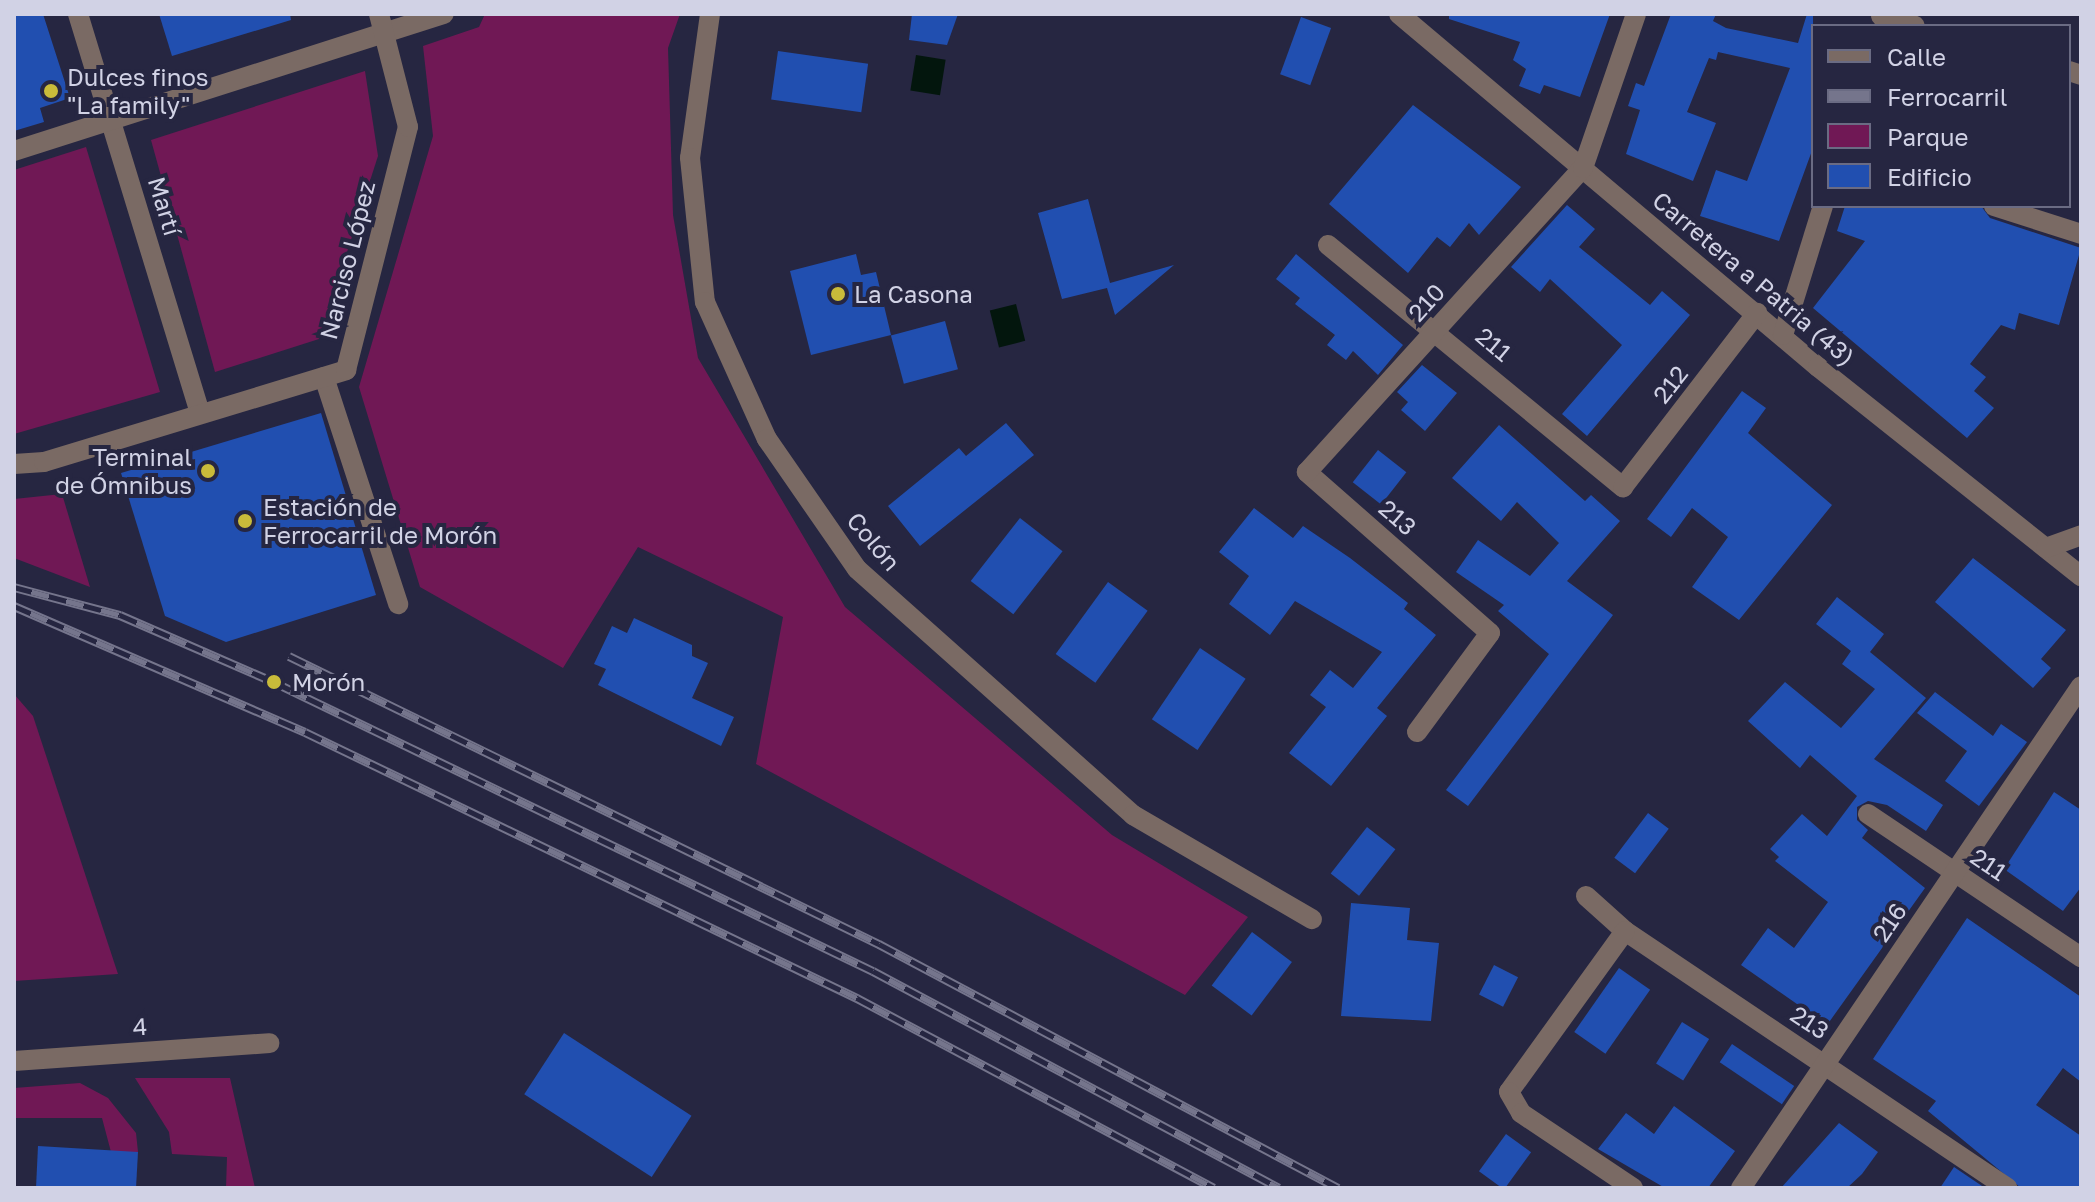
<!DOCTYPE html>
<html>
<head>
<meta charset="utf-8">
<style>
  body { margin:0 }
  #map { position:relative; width:2095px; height:1202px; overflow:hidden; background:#262641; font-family:"Golos Text",sans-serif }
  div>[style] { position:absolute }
  .green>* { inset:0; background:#701855 }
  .water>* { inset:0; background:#03160d; transform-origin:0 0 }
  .building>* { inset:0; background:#214fb0; transform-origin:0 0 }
  .minor>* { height:20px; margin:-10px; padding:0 10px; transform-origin:10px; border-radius:10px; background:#7a6a64 }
  .rail>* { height:9px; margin-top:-4.5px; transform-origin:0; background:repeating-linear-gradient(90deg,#262641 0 18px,#75758c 0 36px); box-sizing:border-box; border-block:2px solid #75758c }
  .dots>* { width:22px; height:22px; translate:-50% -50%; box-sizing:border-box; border:4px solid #262641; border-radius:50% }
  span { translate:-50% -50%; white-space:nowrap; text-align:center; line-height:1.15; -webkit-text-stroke:8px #262641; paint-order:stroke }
  .poi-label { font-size:24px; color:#d1d2e5 }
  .left { translate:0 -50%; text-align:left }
  .right { translate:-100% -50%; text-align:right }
  .street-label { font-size:24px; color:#d1d2e5 }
  .frame { position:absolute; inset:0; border:16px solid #d1d2e5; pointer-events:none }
  .legend { position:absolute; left:1811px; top:24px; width:260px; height:184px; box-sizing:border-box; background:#262641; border:2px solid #6a6b83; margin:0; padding:10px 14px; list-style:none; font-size:24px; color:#d1d2e5 }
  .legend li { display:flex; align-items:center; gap:16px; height:40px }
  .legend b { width:40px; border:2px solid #6a6b83 }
</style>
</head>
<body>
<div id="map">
  <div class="green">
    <div style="clip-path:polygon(485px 14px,680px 14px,668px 48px,673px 215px,698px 358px,845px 607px,1112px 835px,1248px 917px,1185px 995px,756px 764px,783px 617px,638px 547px,563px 668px,420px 587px,359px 387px,433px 136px,423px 46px,479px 27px)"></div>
    <div style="clip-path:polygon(365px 71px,378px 156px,319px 339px,215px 372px,151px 140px)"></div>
    <div style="clip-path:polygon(86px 147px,160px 392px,14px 434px,14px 170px)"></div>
    <div style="clip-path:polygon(62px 494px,90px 587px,14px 558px,14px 499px)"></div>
    <div style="clip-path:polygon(14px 694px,33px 716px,118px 974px,14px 981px)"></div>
    <div style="clip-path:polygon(135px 1078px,230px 1078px,255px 1188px,226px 1188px,227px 1157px,172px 1154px,169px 1132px)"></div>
    <div style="clip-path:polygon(80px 1083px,108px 1098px,136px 1133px,138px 1152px,111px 1152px,102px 1118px,14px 1118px,14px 1088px)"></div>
  </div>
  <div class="water">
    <div style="left:916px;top:55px;width:30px;height:36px;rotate:9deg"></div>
    <div style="left:1016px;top:304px;width:38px;height:27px;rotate:76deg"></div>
  </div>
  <div class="building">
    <div style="clip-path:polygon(14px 14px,43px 14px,70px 98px,40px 108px,44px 122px,14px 131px)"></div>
    <div style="clip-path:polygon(159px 14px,290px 14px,291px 20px,172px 56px)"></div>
    <div style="clip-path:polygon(912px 14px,958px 14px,947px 45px,909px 40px)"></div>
    <div style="clip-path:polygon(1449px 14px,1610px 14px,1580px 97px,1544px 85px,1540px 94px,1519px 86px,1526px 69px,1513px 60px,1520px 42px,1449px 19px)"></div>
    <div style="clip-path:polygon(1671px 14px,1716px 14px,1713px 21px,1726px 28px,1798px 43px,1807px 14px,1813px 14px,1813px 148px,1779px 241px,1700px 216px,1716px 170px,1747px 181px,1790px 68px,1718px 52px,1716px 60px,1709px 58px,1687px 112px,1716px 123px,1693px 181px,1626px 154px,1640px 110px,1628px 106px,1636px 83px,1644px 86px)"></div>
    <div style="left:1301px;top:17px;width:32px;height:61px;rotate:20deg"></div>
    <div style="left:778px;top:51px;width:91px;height:49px;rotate:8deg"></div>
    <div style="clip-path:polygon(1413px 105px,1521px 187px,1479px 235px,1469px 223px,1450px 247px,1437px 237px,1408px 273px,1329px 204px)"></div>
    <div style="clip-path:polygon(1088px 199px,1110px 283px,1174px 265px,1115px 315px,1107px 288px,1062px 299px,1038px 213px)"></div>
    <div style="clip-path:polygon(1567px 205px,1595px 229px,1579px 247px,1650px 305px,1662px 291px,1690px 315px,1587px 436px,1562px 414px,1622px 345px,1550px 279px,1540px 292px,1511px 267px)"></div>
    <div style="clip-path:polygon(1845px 206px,1981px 206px,1990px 218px,2081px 248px,2059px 325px,2019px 313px,2015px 330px,2001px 325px,1970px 364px,1986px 377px,1974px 391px,1994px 408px,1967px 438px,1813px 308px,1865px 241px,1837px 231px)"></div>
    <div style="clip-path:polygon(856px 254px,861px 275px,876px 272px,891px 335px,811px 355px,790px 271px)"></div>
    <div style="clip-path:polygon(1296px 254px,1403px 345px,1378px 375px,1353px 351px,1346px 360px,1327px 345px,1335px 335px,1295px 304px,1300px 298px,1276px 279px)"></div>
    <div style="left:945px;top:321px;width:50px;height:56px;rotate:75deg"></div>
    <div style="clip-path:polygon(1422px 365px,1457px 393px,1425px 431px,1401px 410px,1408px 402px,1397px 392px)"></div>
    <div style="clip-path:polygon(1742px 391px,1766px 408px,1748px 433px,1832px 505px,1739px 620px,1692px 587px,1728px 537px,1692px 508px,1671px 537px,1647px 519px)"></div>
    <div style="clip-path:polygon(321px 413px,376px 595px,226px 642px,165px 616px,121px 473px)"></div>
    <div style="clip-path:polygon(1006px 423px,1034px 455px,920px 546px,888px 506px,959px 448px,966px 456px)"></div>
    <div style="clip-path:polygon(1499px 425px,1585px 501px,1591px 495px,1620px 521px,1567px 581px,1613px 615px,1468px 806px,1446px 790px,1549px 654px,1498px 611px,1504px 605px,1456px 572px,1478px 540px,1530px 576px,1559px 543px,1517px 502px,1501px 521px,1452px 478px)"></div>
    <div style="left:1378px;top:450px;width:36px;height:41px;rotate:38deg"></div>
    <div style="clip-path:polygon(1254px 508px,1293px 538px,1303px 526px,1350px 558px,1408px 603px,1404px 609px,1436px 635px,1377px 708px,1387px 716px,1331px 786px,1289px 753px,1326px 707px,1310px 695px,1330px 670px,1353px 688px,1382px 652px,1295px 601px,1270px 635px,1229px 604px,1249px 576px,1219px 552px)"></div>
    <div style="left:1020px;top:518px;width:54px;height:80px;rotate:38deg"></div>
    <div style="clip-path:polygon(1973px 558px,2066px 630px,2041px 659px,2051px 668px,2033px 688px,1935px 602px)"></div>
    <div style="left:1108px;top:582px;width:49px;height:89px;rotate:36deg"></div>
    <div style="clip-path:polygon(1837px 597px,1884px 634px,1870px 652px,1926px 698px,1874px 759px,1943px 805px,1926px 831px,1887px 805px,1868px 801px,1857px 807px,1857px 820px,1868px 830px,1862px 838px,1925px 888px,1827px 1025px,1741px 965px,1768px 928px,1794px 948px,1828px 902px,1775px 861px,1779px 857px,1770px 849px,1802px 814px,1827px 836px,1857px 796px,1810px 755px,1800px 768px,1748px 721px,1785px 682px,1841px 728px,1875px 689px,1842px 664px,1851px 651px,1816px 624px)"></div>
    <div style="clip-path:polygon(634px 618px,692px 645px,692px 656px,708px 663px,692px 698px,734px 717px,721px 746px,598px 685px,606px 669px,594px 664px,612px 626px,627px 633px)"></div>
    <div style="left:1200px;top:648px;width:55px;height:86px;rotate:34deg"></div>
    <div style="clip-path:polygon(1935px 692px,1993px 736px,2001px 724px,2027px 742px,1979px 806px,1945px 781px,1967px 751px,1917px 713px)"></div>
    <div style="clip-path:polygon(2054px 792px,2081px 810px,2081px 887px,2063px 911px,2004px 869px)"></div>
    <div style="left:1648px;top:813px;width:26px;height:56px;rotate:37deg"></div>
    <div style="left:1367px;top:827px;width:36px;height:59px;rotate:38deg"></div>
    <div style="clip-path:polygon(1351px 903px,1410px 908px,1407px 940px,1439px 943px,1431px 1021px,1341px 1016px)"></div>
    <div style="clip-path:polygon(1967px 918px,2081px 997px,2081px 1082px,2063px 1068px,2036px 1105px,2081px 1136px,2081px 1188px,2021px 1188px,1928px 1111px,1936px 1101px,1873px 1059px)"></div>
    <div style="left:1252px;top:932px;width:50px;height:67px;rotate:37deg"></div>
    <div style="left:1494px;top:965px;width:27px;height:33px;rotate:27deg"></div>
    <div style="left:1619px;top:968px;width:38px;height:78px;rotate:35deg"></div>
    <div style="left:1682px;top:1022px;width:32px;height:49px;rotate:32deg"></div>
    <div style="left:564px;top:1033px;width:152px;height:73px;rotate:33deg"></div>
    <div style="left:1732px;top:1044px;width:75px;height:22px;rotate:34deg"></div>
    <div style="clip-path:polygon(1674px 1106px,1735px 1151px,1708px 1188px,1665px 1188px,1598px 1149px,1626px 1113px,1654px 1134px)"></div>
    <div style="clip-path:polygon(1839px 1123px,1878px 1152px,1862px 1174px,1847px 1188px,1781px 1188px)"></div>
    <div style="left:1506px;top:1134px;width:31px;height:46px;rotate:36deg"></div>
    <div style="clip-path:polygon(38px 1146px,138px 1152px,136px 1188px,36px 1188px)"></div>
    <div style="clip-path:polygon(1954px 1167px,1985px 1188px,1940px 1188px)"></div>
  </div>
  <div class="minor">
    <div style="left:78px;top:14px;width:417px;rotate:73deg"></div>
    <div style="left:710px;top:14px;width:145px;rotate:97.9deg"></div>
    <div style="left:690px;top:158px;width:145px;rotate:84.1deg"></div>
    <div style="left:705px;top:302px;width:150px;rotate:65.7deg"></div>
    <div style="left:767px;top:439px;width:158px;rotate:55.3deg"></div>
    <div style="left:857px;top:569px;width:370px;rotate:41.7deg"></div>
    <div style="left:1133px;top:815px;width:207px;rotate:30.2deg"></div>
    <div style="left:1399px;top:14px;width:548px;rotate:40.11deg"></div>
    <div style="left:1818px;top:367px;width:336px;rotate:38.5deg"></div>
    <div style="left:1881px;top:16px;width:35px;rotate:16deg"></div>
    <div style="left:2069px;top:71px;width:13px;rotate:18deg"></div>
    <div style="left:14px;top:151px;width:451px;rotate:-17.7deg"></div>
    <div style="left:1994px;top:206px;width:91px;rotate:17.8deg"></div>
    <div style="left:1328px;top:245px;width:382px;rotate:39.4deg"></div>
    <div style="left:1623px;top:487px;width:220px;rotate:-52.4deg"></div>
    <div style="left:1783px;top:335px;width:135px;rotate:-72.8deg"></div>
    <div style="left:324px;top:377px;width:239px;rotate:71.9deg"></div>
    <div style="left:14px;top:464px;width:30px;rotate:-4deg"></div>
    <div style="left:44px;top:462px;width:316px;rotate:-16.9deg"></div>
    <div style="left:346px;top:370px;width:251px;rotate:-75.7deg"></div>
    <div style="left:408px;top:127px;width:117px;rotate:-104.4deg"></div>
    <div style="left:2046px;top:548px;width:37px;rotate:-20deg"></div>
    <div style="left:1417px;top:732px;width:123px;rotate:-53.6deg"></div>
    <div style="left:1490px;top:633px;width:244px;rotate:-138.7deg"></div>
    <div style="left:1307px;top:472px;width:411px;rotate:-47.8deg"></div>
    <div style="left:1583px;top:168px;width:163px;rotate:-71deg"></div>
    <div style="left:1868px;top:814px;width:257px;rotate:33.9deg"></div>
    <div style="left:1586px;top:896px;width:52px;rotate:41.9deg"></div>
    <div style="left:1625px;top:931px;width:461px;rotate:33.9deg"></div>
    <div style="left:1625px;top:931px;width:198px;rotate:125.8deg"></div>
    <div style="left:1509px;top:1092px;width:24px;rotate:60deg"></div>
    <div style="left:1521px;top:1113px;width:135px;rotate:33.8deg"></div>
    <div style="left:14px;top:1061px;width:256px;rotate:-4deg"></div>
    <div style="left:1741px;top:1188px;width:606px;rotate:-55.89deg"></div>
  </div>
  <div class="rail">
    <div style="left:14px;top:587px;width:110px;rotate:14.8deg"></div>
    <div style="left:120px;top:615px;width:168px;rotate:23.5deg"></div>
    <div style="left:274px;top:682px;width:665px;rotate:25.76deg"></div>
    <div style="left:873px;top:971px;width:460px;rotate:28.1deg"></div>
    <div style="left:14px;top:606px;width:317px;rotate:23.4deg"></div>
    <div style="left:305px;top:732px;width:613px;rotate:25.73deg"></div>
    <div style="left:857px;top:998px;width:404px;rotate:28deg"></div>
    <div style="left:289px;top:656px;width:657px;rotate:26.02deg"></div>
    <div style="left:879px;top:944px;width:520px;rotate:27.99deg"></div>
  </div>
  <div class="dots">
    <div style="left:51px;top:91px;background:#c9bb3a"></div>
    <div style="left:838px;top:294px;background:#c9bb3a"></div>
    <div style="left:208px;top:471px;background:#c9bb3a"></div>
    <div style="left:245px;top:521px;background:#c9bb3a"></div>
    <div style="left:274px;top:682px;background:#c9bb3a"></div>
  </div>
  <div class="poi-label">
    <span class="left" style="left:67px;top:91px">Dulces finos<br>"La family"</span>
    <span class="left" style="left:854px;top:294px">La Casona</span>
    <span class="right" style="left:192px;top:471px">Terminal<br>de Ómnibus</span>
    <span class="left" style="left:263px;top:521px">Estación de<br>Ferrocarril de Morón</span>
    <span class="left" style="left:292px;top:682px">Morón</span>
  </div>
  <div class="street-label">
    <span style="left:165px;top:206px;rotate:73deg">Martí</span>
    <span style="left:347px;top:260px;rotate:-76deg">Narciso López</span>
    <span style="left:1754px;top:278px;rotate:40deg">Carretera a Patria (43)</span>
    <span style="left:1426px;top:302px;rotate:-48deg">210</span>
    <span style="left:1494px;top:344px;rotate:40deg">211</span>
    <span style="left:1670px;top:384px;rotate:-52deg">212</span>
    <span style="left:1398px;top:517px;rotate:41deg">213</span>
    <span style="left:874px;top:541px;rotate:50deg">Colón</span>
    <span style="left:1989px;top:864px;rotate:34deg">211</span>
    <span style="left:1889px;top:922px;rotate:-56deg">216</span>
    <span style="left:1810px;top:1022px;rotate:33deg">213</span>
    <span style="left:140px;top:1026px;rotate:-4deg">4</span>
  </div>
  <div class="frame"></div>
  <ul class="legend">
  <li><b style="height:10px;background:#7a6a64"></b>Calle</li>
  <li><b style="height:10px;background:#75758c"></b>Ferrocarril</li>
  <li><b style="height:22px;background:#701855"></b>Parque</li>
  <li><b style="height:22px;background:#214fb0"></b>Edificio</li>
  </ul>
</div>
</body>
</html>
